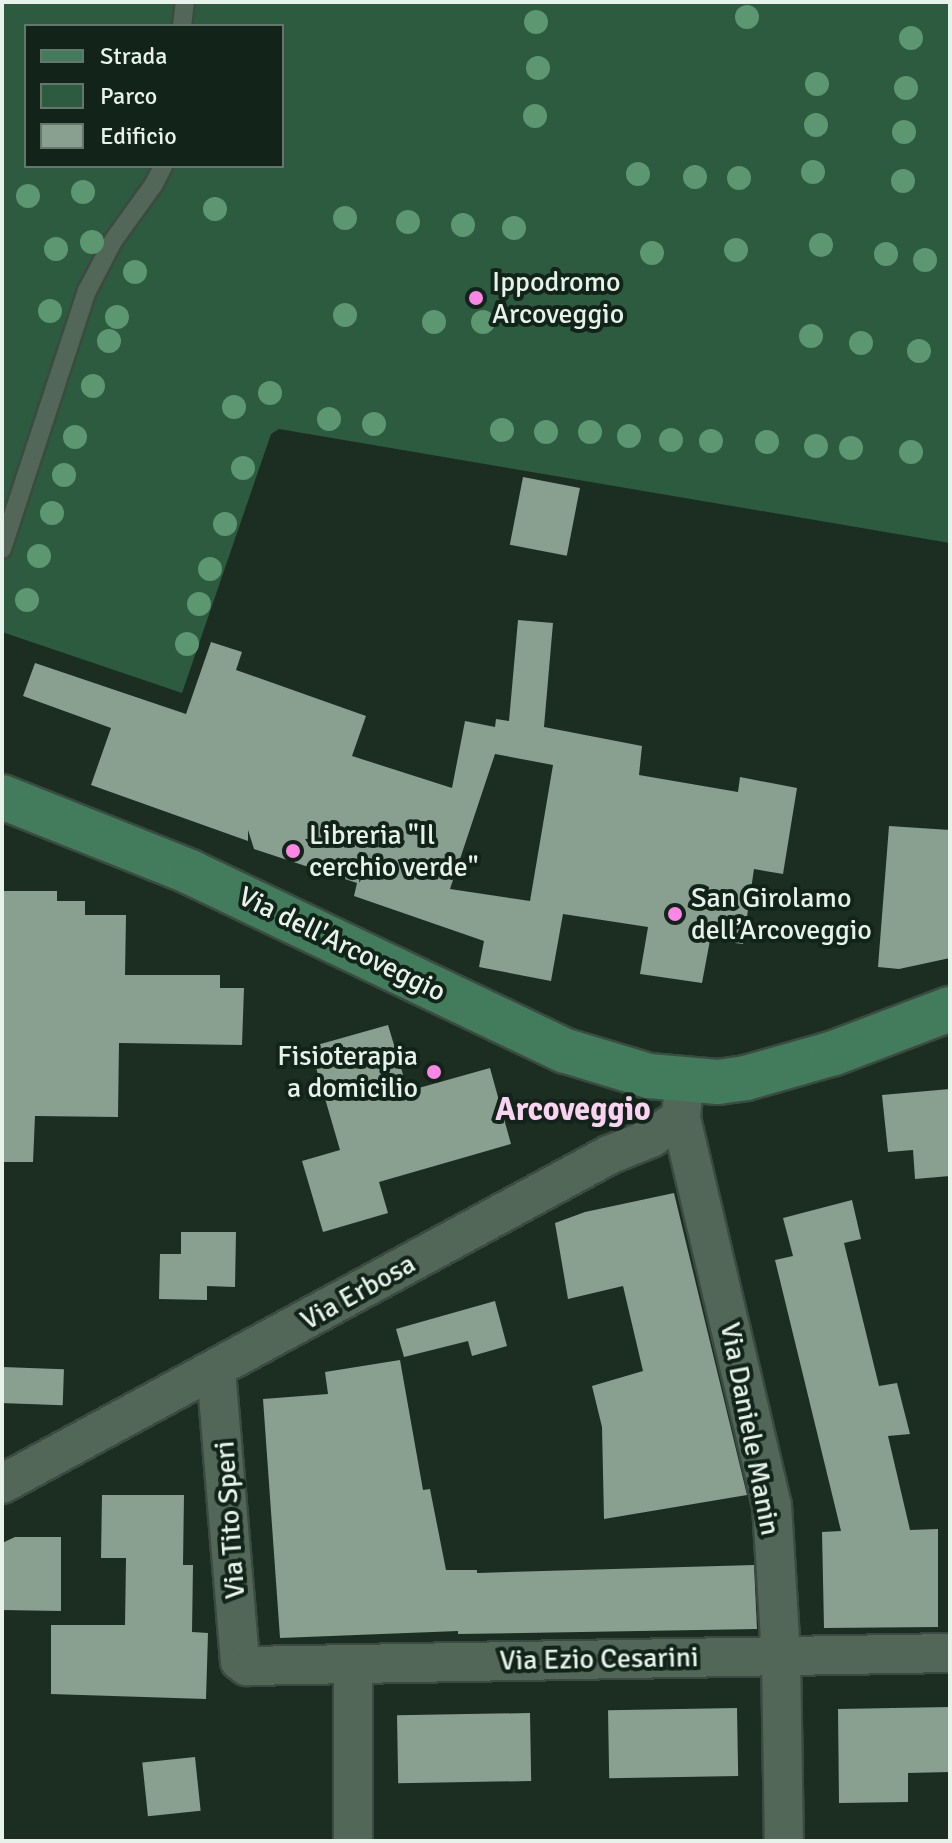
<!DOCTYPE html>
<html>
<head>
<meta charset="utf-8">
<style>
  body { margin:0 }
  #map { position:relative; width:952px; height:1843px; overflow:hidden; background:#1c2e22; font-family:Signika,sans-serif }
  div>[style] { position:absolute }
  .green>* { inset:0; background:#2d5b3f }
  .building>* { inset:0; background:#899f90; transform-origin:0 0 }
  .roads { filter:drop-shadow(2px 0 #3b4b41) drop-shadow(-2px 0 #3b4b41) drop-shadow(0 2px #3b4b41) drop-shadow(0 -2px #3b4b41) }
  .lane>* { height:18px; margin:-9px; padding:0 9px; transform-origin:9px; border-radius:9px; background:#536759 }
  .street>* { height:38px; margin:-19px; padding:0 19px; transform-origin:19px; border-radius:19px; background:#536759 }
  .secondary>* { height:44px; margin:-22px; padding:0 22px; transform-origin:22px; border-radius:22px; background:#437c5d }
  .trees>* { width:24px; height:24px; margin:-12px; border-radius:50%; background:#5c9771 }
  .dots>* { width:22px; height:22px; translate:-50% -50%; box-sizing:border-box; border:4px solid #122419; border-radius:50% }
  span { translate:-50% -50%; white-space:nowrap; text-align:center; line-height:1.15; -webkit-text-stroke:8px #122419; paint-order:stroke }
  .poi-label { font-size:28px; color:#e6f2ea }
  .left { translate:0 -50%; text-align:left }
  .right { translate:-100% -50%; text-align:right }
  .street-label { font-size:28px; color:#e6f2ea }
  .quarter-label { font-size:32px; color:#fbd2f1; font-weight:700 }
  .frame { position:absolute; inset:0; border:4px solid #e6f2ea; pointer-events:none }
  .legend { position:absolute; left:24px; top:24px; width:260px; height:144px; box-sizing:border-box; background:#122419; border:2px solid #67766d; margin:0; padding:10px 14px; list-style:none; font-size:24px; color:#e6f2ea }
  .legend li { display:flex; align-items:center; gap:16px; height:40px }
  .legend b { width:40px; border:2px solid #67766d }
</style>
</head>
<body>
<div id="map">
  <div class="green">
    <div style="clip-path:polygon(evenodd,2px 2px,950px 2px,950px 543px,279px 429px,271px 434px,182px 693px,2px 632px,2px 2px,26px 26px,282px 26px,282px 166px,26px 166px,26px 26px)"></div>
  </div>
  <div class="building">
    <div style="left:523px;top:477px;width:58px;height:69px;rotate:11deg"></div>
    <div style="clip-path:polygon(evenodd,518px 620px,553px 623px,544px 727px,642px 746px,639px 775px,738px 792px,740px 777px,797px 788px,783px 874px,754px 869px,743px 944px,710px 940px,702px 983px,640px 974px,648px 927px,563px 914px,551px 981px,479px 967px,484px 941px,354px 896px,357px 883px,254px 849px,248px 830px,248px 841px,91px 785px,111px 728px,23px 696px,35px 663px,186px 714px,211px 642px,242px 652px,236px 670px,366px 716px,352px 756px,452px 788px,465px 721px,495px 727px,496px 719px,509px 721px,518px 620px,495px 754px,553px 765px,530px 901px,450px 889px,495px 754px)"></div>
    <div style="clip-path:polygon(889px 826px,950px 830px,950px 958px,899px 969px,878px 967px)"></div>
    <div style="clip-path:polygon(2px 891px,57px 891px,57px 901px,85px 901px,85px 915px,126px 915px,125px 975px,220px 975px,220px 988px,244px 988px,242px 1045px,119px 1043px,118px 1117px,35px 1116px,33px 1162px,2px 1162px)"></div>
    <div style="clip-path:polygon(388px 1025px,408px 1091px,490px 1068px,511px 1144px,379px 1182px,388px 1213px,323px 1232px,302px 1161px,340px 1150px,310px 1047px)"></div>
    <div style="clip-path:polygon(950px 1089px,950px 1176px,915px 1179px,913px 1150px,888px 1152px,882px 1095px)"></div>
    <div style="clip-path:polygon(674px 1193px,747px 1495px,604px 1519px,602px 1427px,592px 1386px,643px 1371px,623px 1286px,568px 1299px,555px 1223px,585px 1212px)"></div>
    <div style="clip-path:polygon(852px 1200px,861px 1239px,844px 1243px,879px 1386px,897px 1383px,910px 1434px,888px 1436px,910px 1530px,938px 1529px,938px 1627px,824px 1628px,822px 1532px,841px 1531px,775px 1260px,793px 1256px,783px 1218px)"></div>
    <div style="clip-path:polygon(181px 1232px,236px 1232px,235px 1287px,207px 1286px,207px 1300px,159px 1299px,160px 1254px,181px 1254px)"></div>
    <div style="clip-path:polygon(495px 1301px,507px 1346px,472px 1356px,468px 1341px,404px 1357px,396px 1329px)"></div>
    <div style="clip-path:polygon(400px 1360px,423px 1490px,430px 1489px,446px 1570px,477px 1570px,477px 1573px,754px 1565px,757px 1629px,458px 1634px,458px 1631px,280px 1638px,263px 1399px,328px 1394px,325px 1372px)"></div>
    <div style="left:2px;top:1367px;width:62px;height:36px;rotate:2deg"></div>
    <div style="clip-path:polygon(102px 1495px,184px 1495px,183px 1565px,193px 1565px,192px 1632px,208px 1633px,206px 1699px,51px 1694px,51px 1625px,125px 1625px,126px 1558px,101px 1558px)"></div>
    <div style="clip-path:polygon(15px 1537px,61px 1537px,61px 1611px,2px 1610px,2px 1543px)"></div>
    <div style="clip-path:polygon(950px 1707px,950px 1772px,908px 1773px,908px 1802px,839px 1803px,838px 1709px)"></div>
    <div style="left:737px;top:1708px;width:68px;height:129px;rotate:89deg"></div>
    <div style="left:530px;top:1713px;width:68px;height:133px;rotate:89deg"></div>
    <div style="left:195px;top:1757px;width:54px;height:53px;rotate:84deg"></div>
  </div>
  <div class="roads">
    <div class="lane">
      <div style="left:182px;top:26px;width:24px;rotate:-83deg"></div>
      <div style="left:2px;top:549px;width:272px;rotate:-71.8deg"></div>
      <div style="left:87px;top:291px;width:56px;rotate:-62.5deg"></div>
      <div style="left:113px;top:241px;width:70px;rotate:-54.3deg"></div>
      <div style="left:154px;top:184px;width:20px;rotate:-63deg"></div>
    </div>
    <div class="street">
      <div style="left:683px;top:1095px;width:23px;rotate:95deg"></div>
      <div style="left:681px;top:1118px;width:398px;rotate:76.8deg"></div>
      <div style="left:772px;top:1505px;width:151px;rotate:86.6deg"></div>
      <div style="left:781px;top:1656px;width:185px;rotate:89.1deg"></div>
      <div style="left:216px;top:1370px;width:292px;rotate:85.3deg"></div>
      <div style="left:240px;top:1661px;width:9px;rotate:36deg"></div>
      <div style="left:247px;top:1666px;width:703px;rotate:-1.06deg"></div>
      <div style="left:2px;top:1484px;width:690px;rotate:-28.46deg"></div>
      <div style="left:609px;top:1155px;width:45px;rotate:-22deg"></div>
      <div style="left:651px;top:1138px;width:36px;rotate:-34deg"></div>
      <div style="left:353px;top:1841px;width:177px;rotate:-90deg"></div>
    </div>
    <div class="secondary">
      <div style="left:2px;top:797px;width:202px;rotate:21.7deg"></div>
      <div style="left:190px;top:872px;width:416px;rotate:25.5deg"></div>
      <div style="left:566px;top:1051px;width:87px;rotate:16.8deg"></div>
      <div style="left:649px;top:1076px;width:69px;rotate:5deg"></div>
      <div style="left:718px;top:1082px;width:28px;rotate:-8deg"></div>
      <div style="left:746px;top:1078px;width:91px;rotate:-15.9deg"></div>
      <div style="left:834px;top:1053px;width:124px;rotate:-20.8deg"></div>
    </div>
  </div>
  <div class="trees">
    <div style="left:747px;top:17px"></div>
    <div style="left:536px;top:22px"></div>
    <div style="left:911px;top:38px"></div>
    <div style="left:538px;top:68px"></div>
    <div style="left:817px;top:84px"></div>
    <div style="left:906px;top:88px"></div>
    <div style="left:535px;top:116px"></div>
    <div style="left:816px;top:125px"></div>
    <div style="left:904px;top:132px"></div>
    <div style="left:813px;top:172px"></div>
    <div style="left:638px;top:174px"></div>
    <div style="left:695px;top:177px"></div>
    <div style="left:739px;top:178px"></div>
    <div style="left:903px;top:181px"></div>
    <div style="left:83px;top:192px"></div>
    <div style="left:28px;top:196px"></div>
    <div style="left:215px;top:209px"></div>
    <div style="left:345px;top:218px"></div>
    <div style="left:408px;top:222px"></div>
    <div style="left:463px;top:225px"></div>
    <div style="left:514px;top:228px"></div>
    <div style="left:92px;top:242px"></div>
    <div style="left:821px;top:245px"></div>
    <div style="left:56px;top:249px"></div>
    <div style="left:736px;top:250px"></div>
    <div style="left:652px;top:253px"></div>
    <div style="left:886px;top:254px"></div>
    <div style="left:925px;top:260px"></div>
    <div style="left:135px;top:272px"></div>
    <div style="left:50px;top:311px"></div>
    <div style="left:345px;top:315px"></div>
    <div style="left:117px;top:317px"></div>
    <div style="left:434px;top:322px"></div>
    <div style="left:483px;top:322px"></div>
    <div style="left:811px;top:336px"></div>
    <div style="left:109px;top:341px"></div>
    <div style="left:861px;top:343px"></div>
    <div style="left:919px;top:351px"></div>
    <div style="left:93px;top:386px"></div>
    <div style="left:270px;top:393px"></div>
    <div style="left:234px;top:407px"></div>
    <div style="left:329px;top:419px"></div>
    <div style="left:374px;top:424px"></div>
    <div style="left:502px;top:430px"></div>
    <div style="left:546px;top:432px"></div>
    <div style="left:590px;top:432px"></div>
    <div style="left:629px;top:436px"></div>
    <div style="left:75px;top:437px"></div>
    <div style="left:671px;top:440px"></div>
    <div style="left:711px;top:441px"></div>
    <div style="left:767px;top:442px"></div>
    <div style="left:816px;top:446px"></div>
    <div style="left:851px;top:448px"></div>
    <div style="left:911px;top:452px"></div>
    <div style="left:243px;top:468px"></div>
    <div style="left:64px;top:475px"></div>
    <div style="left:52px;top:513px"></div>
    <div style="left:225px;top:524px"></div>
    <div style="left:39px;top:556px"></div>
    <div style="left:210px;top:569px"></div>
    <div style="left:27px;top:600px"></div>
    <div style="left:199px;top:604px"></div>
    <div style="left:187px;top:644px"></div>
  </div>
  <div class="dots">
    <div style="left:476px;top:298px;background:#fb86e5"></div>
    <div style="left:293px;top:851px;background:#fb86e5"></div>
    <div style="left:675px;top:914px;background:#fb86e5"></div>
    <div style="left:434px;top:1072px;background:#fb86e5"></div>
  </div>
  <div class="poi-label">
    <span class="left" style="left:492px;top:298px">Ippodromo<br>Arcoveggio</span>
    <span class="left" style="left:309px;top:851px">Libreria "Il<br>cerchio verde"</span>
    <span class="left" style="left:691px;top:914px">San Girolamo<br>dell’Arcoveggio</span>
    <span class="right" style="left:418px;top:1072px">Fisioterapia<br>a domicilio</span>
  </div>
  <div class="street-label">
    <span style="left:342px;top:944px;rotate:26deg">Via dell'Arcoveggio</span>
    <span style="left:358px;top:1292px;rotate:-29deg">Via Erbosa</span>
    <span style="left:750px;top:1429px;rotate:79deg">Via Daniele Manin</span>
    <span style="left:230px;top:1520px;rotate:-94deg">Via Tito Speri</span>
    <span style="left:599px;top:1659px;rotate:-1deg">Via Ezio Cesarini</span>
  </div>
  <div class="quarter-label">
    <span style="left:573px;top:1110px">Arcoveggio</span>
  </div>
  <div class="frame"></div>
  <ul class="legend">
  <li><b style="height:10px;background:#437c5d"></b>Strada</li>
  <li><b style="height:22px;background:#2d5b3f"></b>Parco</li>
  <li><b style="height:22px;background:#899f90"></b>Edificio</li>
  </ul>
</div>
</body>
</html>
